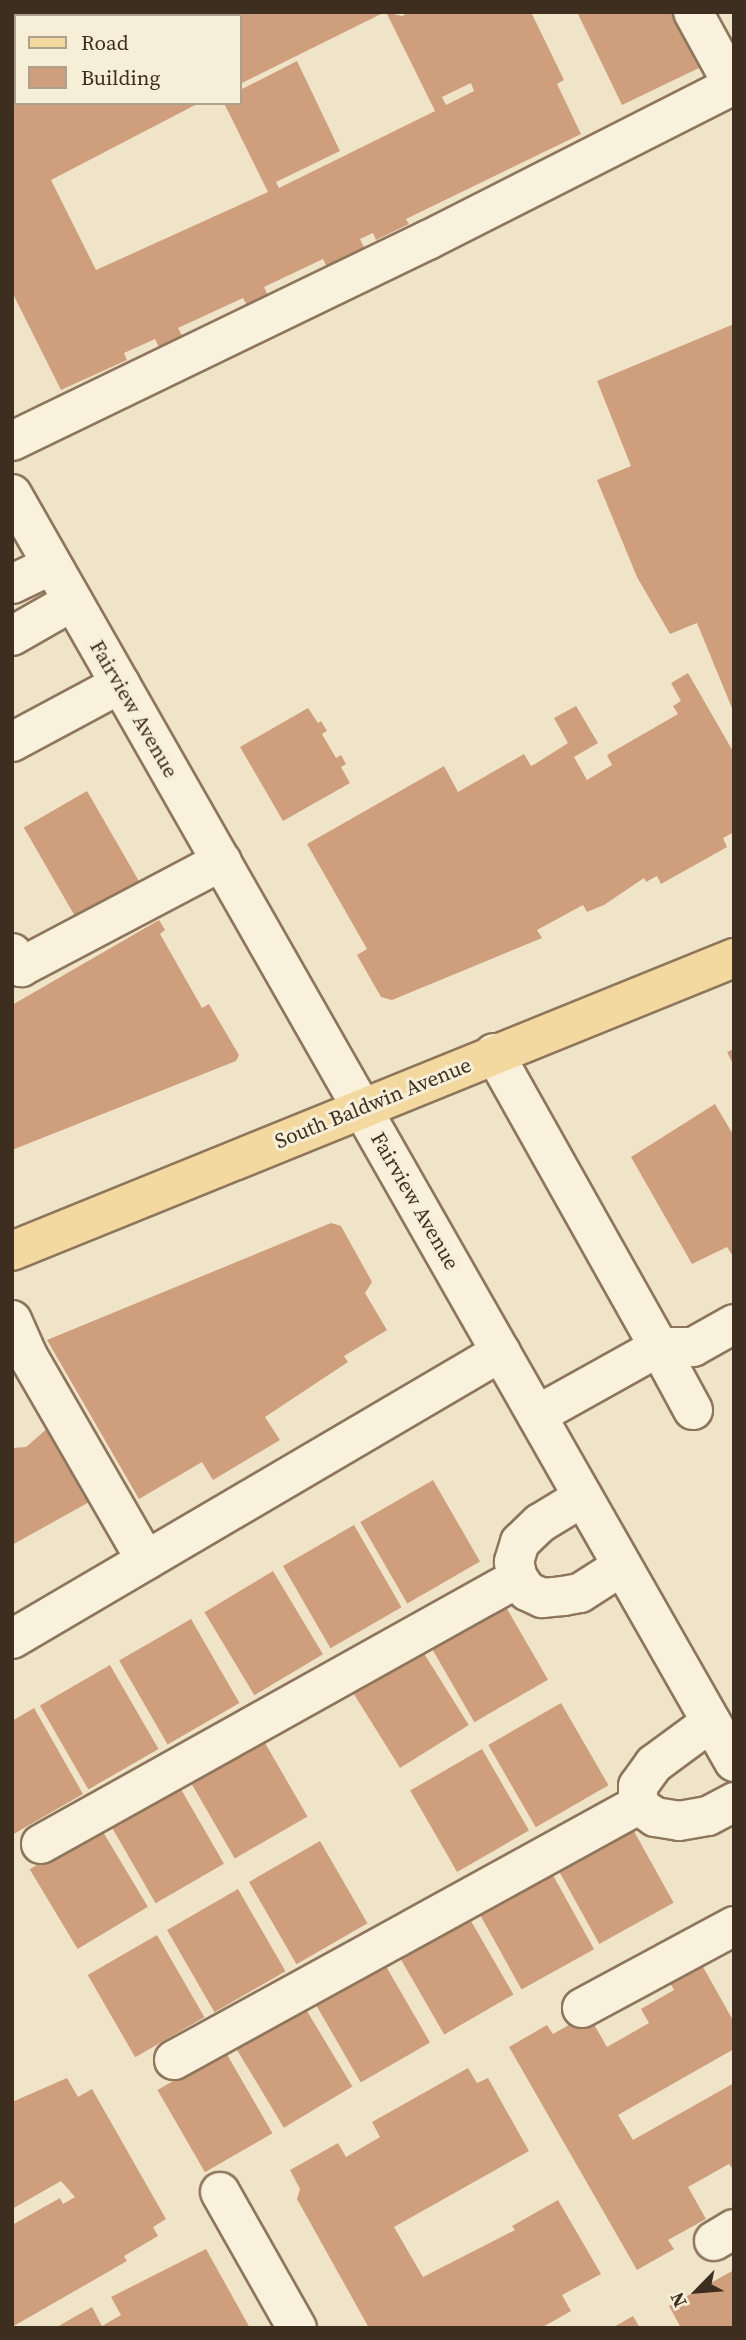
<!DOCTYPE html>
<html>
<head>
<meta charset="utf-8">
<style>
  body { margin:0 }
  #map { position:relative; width:746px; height:2340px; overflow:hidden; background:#f0e4c8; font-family:"Source Serif 4",serif }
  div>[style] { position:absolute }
  .building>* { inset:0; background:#cf9f7d; transform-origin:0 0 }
  .roads { filter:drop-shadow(2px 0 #8d765c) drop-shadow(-2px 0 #8d765c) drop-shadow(0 2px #8d765c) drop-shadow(0 -2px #8d765c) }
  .minor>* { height:38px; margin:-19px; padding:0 19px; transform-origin:19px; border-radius:19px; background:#faf1dc }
  .major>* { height:38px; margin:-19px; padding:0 19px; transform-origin:19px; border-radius:19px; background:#f3d9a0 }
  span { translate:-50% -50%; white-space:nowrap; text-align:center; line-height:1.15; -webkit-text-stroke:6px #f7eed8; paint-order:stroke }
  .street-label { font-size:21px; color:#3d2e20 }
  .frame { position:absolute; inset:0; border:14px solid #3d2e20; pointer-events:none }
  .legend { position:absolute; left:14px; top:14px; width:228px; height:91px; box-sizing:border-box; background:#f7eed8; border:2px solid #ada18e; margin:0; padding:9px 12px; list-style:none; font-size:21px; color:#3d2e20 }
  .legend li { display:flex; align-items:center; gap:14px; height:35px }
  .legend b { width:35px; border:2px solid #ada18e }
  .north { position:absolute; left:662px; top:2256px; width:70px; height:70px; -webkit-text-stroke:5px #f7eed8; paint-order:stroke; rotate:245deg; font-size:19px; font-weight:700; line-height:28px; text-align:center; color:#3d2e20 }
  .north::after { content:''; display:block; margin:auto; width:24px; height:32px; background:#3d2e20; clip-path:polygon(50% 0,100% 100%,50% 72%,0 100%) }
</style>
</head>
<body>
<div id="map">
  <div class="building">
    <div style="clip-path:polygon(12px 12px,93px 12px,16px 16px,12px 51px)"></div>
    <div style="clip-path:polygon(196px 12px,385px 12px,240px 84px,240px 16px,188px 16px)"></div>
    <div style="clip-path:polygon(evenodd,386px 12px,402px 16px,410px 12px,531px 12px,564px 80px,557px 84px,581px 134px,406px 219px,409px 224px,376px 240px,373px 233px,360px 239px,367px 254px,329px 272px,323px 259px,264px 287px,270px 300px,249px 309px,243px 298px,178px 328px,186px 343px,162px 354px,155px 339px,124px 353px,127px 360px,61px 390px,12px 292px,12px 85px,16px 84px,16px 103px,199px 103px,51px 180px,96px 270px,268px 192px,224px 103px,240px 103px,240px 90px,297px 61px,340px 151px,276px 182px,279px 188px,435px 111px,386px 12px,471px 83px,474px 91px,446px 105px,442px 97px,471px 83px)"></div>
    <div style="clip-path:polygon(577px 12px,672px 12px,699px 68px,622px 105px)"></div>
    <div style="clip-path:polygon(734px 324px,734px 713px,697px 623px,670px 634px,637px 577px,597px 480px,631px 466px,597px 381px)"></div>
    <div style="clip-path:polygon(688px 673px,734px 753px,734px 832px,723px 838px,727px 847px,661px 884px,657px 876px,646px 882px,644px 878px,604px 905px,587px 912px,583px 905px,537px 930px,542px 938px,392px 1000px,381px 997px,357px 955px,367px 949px,307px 844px,444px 766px,458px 792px,524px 754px,531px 766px,535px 764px,568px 743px,554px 718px,576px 706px,598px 743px,574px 757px,587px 780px,612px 765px,607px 755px,678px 714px,673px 706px,681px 701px,671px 683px)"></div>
    <div style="clip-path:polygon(308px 708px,318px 723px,321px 721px,327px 731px,322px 734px,336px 758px,341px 755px,346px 764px,341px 767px,350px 783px,283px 821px,240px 747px)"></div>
    <div style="left:87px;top:791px;width:111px;height:73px;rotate:60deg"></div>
    <div style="clip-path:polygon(159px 920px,165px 930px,160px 934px,202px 1008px,209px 1004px,239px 1055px,236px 1061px,12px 1150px,12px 1005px)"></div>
    <div style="clip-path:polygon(734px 1049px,734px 1066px,727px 1052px)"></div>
    <div style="clip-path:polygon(715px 1104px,734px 1136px,734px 1258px,727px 1247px,692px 1264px,631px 1157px)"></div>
    <div style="clip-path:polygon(331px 1223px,341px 1226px,372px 1282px,365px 1293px,387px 1330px,344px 1356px,348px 1362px,265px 1417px,280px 1440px,213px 1480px,202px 1462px,139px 1499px,47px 1340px)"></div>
    <div style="clip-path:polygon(49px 1427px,91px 1501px,12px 1545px,12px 1448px,26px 1447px)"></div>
    <div style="left:433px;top:1480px;width:94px;height:84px;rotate:60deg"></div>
    <div style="left:354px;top:1525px;width:95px;height:82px;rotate:60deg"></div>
    <div style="left:273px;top:1571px;width:97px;height:80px;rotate:59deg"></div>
    <div style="left:502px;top:1600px;width:92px;height:85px;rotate:60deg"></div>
    <div style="left:191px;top:1619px;width:97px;height:83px;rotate:60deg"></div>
    <div style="left:420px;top:1647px;width:92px;height:81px;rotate:58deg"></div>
    <div style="left:110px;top:1665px;width:97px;height:81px;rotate:60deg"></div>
    <div style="left:561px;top:1703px;width:95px;height:84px;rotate:60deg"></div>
    <div style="clip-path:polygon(34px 1708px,83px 1794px,12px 1835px,12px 1721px)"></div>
    <div style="left:261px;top:1736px;width:93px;height:84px;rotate:60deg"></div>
    <div style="left:482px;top:1749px;width:94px;height:83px;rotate:60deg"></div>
    <div style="left:178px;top:1784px;width:92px;height:79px;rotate:60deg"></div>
    <div style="left:630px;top:1824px;width:90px;height:85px;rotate:61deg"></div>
    <div style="left:100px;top:1827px;width:93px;height:82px;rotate:59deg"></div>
    <div style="left:320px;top:1841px;width:95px;height:82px;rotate:60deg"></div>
    <div style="left:549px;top:1868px;width:93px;height:83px;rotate:61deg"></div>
    <div style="left:238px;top:1889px;width:95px;height:82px;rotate:60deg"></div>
    <div style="left:467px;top:1914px;width:93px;height:80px;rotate:60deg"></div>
    <div style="left:157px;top:1935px;width:95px;height:80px;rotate:60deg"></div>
    <div style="clip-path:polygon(698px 1958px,734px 2022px,734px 2049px,618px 2115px,633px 2140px,734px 2083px,734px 2171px,729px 2164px,688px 2187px,706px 2219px,668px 2240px,674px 2249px,637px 2270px,509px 2047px,547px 2025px,553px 2034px,588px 2014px,607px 2047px,649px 2023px,641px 2009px,674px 1990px,666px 1976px)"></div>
    <div style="left:383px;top:1961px;width:94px;height:80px;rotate:60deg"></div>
    <div style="left:304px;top:2006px;width:94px;height:80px;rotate:59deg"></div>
    <div style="left:225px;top:2051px;width:95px;height:78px;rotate:60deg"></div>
    <div style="clip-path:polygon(468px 2068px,477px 2083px,488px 2078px,529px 2151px,394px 2227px,423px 2277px,515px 2230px,512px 2226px,558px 2200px,601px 2274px,562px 2295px,571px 2311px,541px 2328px,369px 2328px,297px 2199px,300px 2189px,290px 2170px,338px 2143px,346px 2157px,380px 2137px,372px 2122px)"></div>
    <div style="clip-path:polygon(67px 2078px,78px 2097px,92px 2089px,166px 2219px,153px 2227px,158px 2236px,124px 2256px,127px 2261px,12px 2327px,12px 2225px,60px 2198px,63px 2204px,75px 2197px,61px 2181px,12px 2209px,12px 2102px)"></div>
    <div style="clip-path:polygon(206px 2249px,250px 2328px,55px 2328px,92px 2307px,102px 2326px,121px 2315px,111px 2297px)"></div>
    <div style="clip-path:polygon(734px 2270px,734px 2328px,681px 2328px,669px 2306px)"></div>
    <div style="clip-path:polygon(633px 2316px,640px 2328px,612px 2328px)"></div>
  </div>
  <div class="roads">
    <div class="minor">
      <div style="left:693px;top:12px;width:83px;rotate:61.3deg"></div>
      <div style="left:140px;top:16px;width:9px;rotate:-27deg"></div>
      <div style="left:12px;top:77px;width:4px;rotate:-27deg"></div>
      <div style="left:12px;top:441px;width:462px;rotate:-25.8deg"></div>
      <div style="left:428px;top:240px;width:343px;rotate:-26.9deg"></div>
      <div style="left:12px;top:494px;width:1459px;rotate:60.34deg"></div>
      <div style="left:12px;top:584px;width:44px;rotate:-25.4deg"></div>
      <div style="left:12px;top:636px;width:70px;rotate:-29.8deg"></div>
      <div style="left:12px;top:742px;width:123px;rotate:-28.2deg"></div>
      <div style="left:12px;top:953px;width:17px;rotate:57deg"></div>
      <div style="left:21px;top:967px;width:227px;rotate:-27.8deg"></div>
      <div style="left:494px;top:1053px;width:337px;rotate:60.7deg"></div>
      <div style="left:659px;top:1347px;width:140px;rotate:150.9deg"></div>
      <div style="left:12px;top:1320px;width:39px;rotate:66deg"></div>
      <div style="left:28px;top:1356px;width:236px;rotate:60deg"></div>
      <div style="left:693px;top:1410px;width:72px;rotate:-118.4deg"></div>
      <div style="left:659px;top:1347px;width:34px"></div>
      <div style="left:693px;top:1347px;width:47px;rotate:-29.3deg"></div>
      <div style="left:583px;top:1497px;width:50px;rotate:148.8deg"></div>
      <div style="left:540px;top:1523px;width:28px;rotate:136deg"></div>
      <div style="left:520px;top:1542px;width:21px;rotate:107deg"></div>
      <div style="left:514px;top:1562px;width:16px;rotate:76deg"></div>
      <div style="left:518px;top:1578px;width:16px;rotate:55deg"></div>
      <div style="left:527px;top:1591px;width:17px;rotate:25deg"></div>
      <div style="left:542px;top:1598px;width:21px;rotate:-5deg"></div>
      <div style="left:563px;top:1596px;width:17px;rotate:-10deg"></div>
      <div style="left:580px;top:1593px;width:50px;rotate:-32.7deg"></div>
      <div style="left:12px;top:1639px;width:567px;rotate:-30.41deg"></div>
      <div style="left:711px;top:1722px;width:71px;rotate:143.6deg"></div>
      <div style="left:654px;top:1764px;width:27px;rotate:126deg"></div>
      <div style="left:638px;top:1786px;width:19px;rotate:90deg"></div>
      <div style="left:638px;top:1805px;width:21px;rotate:35deg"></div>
      <div style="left:655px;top:1817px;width:24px;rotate:9deg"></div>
      <div style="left:679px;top:1821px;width:29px;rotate:-10deg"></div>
      <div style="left:708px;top:1816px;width:30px;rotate:-28deg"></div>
      <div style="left:41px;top:1844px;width:546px;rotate:-29.15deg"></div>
      <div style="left:582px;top:2008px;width:173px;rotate:-28.3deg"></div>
      <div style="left:174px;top:2060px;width:529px;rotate:-28.79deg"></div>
      <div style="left:220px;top:2192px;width:156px;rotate:60.5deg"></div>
      <div style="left:714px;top:2241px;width:23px;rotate:-31deg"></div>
    </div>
    <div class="major">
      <div style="left:12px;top:1251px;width:779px;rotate:-22.09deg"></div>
    </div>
  </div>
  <div class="street-label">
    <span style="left:134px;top:709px;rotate:60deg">Fairview Avenue</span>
    <span style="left:373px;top:1103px;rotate:-22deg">South Baldwin Avenue</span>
    <span style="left:415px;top:1201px;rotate:60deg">Fairview Avenue</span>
  </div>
  <div class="frame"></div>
  <ul class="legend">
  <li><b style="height:9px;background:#f3d9a0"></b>Road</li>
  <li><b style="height:19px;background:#cf9f7d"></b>Building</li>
  </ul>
  <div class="north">N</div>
</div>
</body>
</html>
